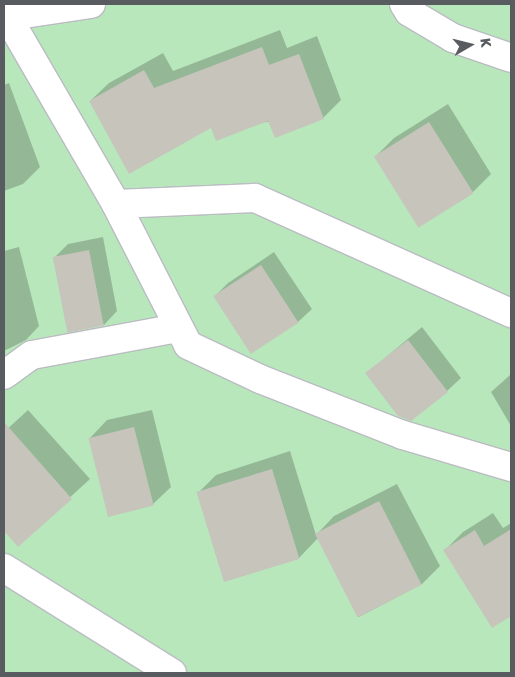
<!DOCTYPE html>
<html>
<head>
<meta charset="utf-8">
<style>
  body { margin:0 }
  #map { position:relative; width:515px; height:677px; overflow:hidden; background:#edebdf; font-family:Rubik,sans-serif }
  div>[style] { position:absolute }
  .green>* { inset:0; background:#b9e7bc; transform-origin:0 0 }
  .shadow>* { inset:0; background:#0003 }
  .building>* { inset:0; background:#c7c4bc; transform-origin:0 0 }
  .roads { filter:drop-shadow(1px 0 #babcc2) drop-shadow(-1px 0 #babcc2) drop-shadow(0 1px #babcc2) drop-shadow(0 -1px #babcc2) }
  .minor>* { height:28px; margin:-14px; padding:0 14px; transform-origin:14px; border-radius:14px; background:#fff }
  span { translate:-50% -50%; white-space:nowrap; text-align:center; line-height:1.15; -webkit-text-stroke:5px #fff; paint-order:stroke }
  .frame { position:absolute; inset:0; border:5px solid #585c61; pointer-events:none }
  .north { position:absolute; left:445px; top:20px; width:50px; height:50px; -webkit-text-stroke:4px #fff; paint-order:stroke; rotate:82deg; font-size:14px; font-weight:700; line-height:20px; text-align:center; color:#585c61 }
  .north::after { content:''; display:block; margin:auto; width:18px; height:22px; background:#585c61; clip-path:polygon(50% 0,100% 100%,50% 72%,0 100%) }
</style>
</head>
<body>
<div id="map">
  <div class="green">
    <div style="left:4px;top:4px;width:507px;height:669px"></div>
  </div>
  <div class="shadow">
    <div style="clip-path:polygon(280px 30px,287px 48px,317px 36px,341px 100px,323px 118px,212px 126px,90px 101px,109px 83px,163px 53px,173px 71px)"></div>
    <div style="clip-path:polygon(9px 83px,40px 167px,23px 184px,4px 191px,4px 85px)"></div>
    <div style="clip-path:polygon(448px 104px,491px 174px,473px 192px,376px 156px,394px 138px)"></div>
    <div style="clip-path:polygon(103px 237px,117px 311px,104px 325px,54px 258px,68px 244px)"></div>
    <div style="clip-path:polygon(19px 247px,39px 326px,26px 340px,4px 351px,4px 251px)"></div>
    <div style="clip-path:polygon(274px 252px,312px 309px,298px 322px,215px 296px,228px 283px)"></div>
    <div style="clip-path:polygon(422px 327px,461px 378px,447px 391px,367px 373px)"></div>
    <div style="clip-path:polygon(511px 374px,511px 426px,491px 392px)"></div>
    <div style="clip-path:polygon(28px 410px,90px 479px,18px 545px,4px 529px,4px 432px)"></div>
    <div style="clip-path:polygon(152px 410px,171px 487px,152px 505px,89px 439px,107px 420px)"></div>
    <div style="clip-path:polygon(290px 451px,316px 535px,334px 516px,397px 484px,440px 566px,422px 584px,359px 617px,318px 538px,299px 558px,226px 581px,198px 493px,216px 475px)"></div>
    <div style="clip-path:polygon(493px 513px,503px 528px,511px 523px,511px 614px,492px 626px,445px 550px,463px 532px)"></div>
  </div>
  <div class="building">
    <div style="clip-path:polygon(262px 47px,269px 65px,299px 54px,324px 119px,275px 138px,268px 121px,216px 141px,211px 128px,129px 174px,89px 101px,144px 70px,154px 88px)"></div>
    <div style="left:429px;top:122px;width:84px;height:65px;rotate:58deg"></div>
    <div style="left:89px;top:250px;width:77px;height:37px;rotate:79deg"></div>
    <div style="left:261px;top:265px;width:69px;height:57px;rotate:57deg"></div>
    <div style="clip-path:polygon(408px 340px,448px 392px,411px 421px,398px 416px,365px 373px)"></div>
    <div style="clip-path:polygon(4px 422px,72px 499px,18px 547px,4px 531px)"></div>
    <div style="left:134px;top:427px;width:81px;height:47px;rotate:76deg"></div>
    <div style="left:272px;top:469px;width:94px;height:79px;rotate:73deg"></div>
    <div style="left:379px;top:501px;width:94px;height:72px;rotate:63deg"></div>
    <div style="clip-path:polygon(511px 529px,511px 616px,492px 628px,443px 550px,475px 530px,484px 546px)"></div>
  </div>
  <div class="roads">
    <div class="minor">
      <div style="left:404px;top:4px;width:9px;rotate:58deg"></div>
      <div style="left:409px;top:12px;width:51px;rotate:30.6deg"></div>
      <div style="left:453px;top:38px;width:61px;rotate:19deg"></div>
      <div style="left:7px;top:16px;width:217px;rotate:59.9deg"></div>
      <div style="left:116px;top:204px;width:158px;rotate:62.9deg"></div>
      <div style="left:188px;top:345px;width:80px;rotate:25.3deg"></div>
      <div style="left:260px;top:379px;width:154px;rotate:21.4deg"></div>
      <div style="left:403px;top:435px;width:113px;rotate:16.5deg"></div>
      <div style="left:4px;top:17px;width:88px;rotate:-8.5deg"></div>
      <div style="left:116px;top:204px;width:139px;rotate:-2.5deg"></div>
      <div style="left:255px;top:198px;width:281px;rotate:24.2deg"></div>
      <div style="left:4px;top:375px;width:34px;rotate:-36deg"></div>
      <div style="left:32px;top:355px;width:147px;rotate:-10.5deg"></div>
      <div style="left:4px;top:568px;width:198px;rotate:32deg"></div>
    </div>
  </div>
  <div class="frame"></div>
  <div class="north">K</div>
</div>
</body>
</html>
